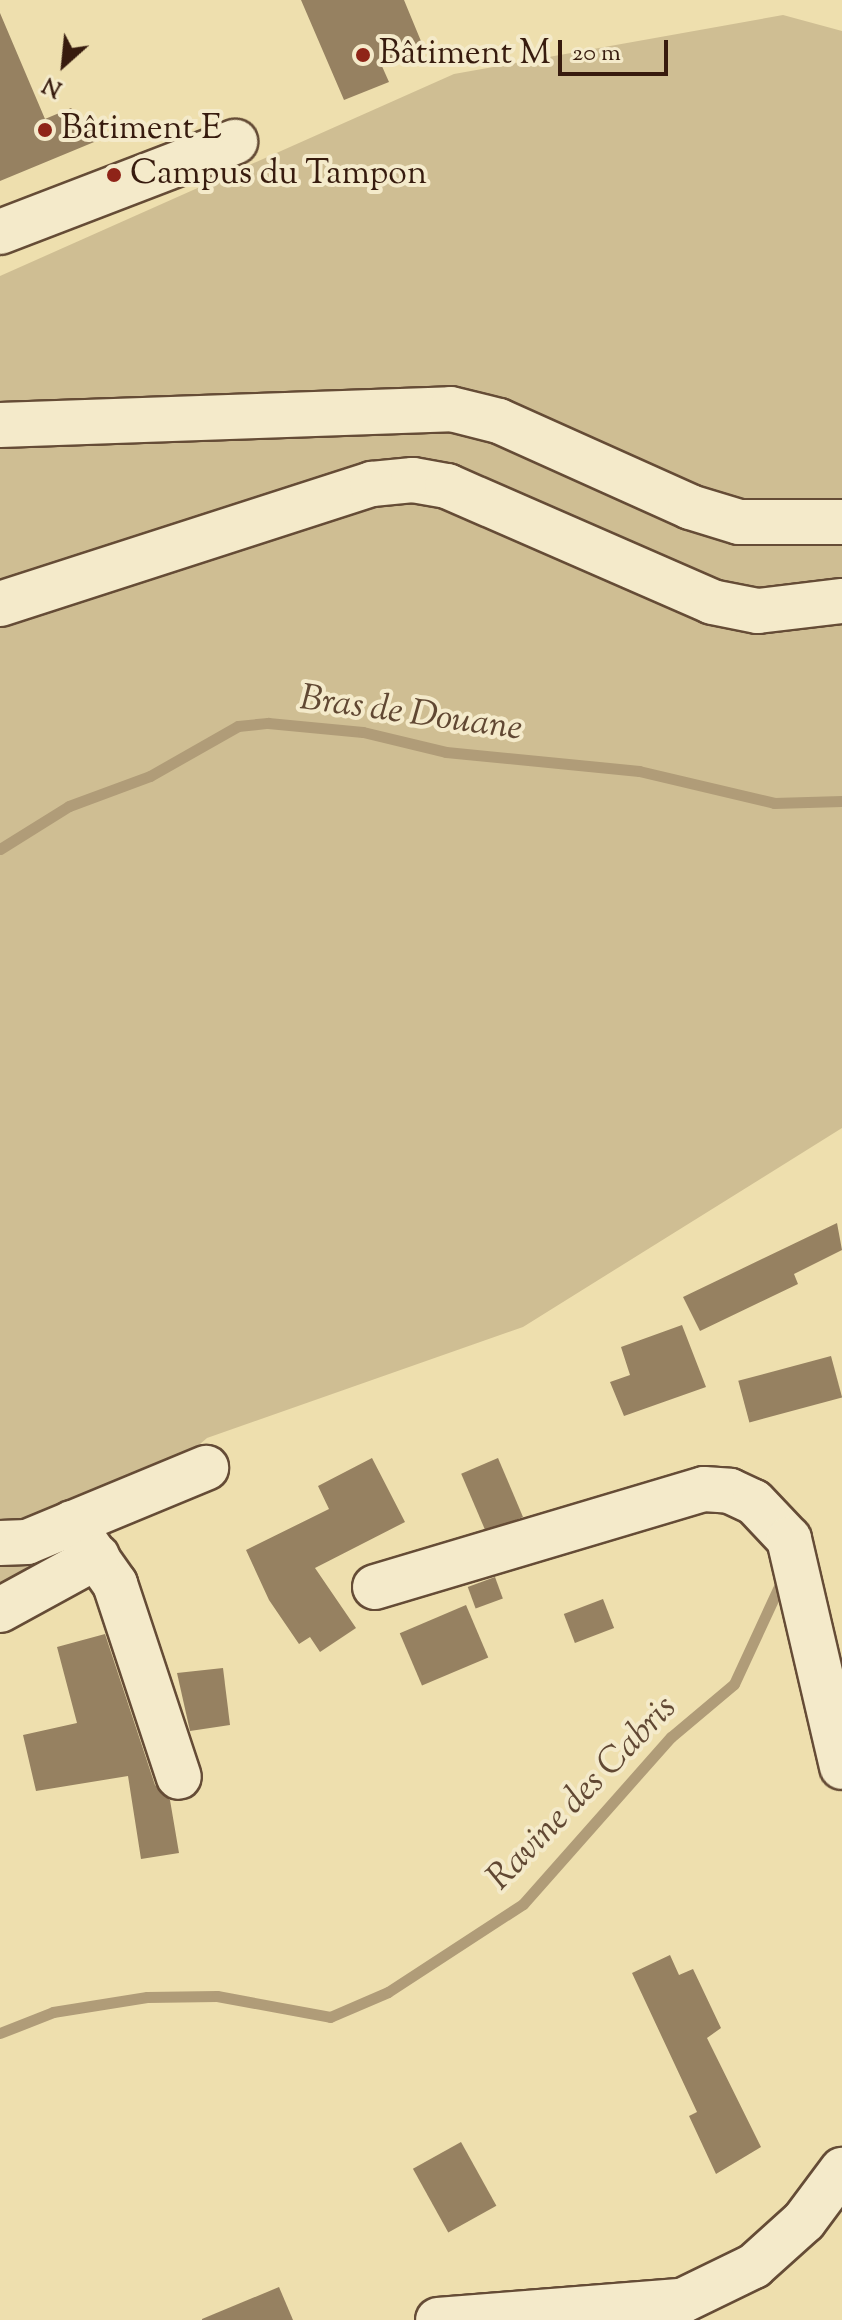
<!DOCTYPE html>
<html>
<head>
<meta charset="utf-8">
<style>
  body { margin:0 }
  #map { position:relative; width:842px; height:2320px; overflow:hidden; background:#eedfae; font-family:"Sorts Mill Goudy",serif }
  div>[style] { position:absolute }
  .green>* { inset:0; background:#cfbe93 }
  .stream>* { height:11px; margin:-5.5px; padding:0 5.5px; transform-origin:5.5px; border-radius:5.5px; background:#b09c78 }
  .building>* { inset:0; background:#968161; transform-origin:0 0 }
  .roads { filter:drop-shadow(2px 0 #654c36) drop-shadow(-2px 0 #654c36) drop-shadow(0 2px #654c36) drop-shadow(0 -2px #654c36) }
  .minor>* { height:44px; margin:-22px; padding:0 22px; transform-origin:22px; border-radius:22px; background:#f4eaca }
  .dots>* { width:22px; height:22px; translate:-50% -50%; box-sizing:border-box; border:4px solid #f4eaca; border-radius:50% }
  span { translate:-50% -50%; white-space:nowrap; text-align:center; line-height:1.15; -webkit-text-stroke:8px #f4eaca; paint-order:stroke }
  .poi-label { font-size:34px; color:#371b0e }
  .left { translate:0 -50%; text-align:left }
  .water-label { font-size:36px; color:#614833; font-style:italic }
  .north { position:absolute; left:24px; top:24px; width:80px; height:80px; -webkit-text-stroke:6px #f4eaca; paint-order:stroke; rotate:207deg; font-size:22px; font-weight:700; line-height:32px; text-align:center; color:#371b0e }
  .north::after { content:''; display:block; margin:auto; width:28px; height:36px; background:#371b0e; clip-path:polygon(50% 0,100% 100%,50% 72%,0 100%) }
  .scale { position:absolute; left:558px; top:40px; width:110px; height:36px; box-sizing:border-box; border:4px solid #371b0e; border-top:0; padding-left:10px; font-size:24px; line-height:28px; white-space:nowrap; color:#371b0e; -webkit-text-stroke:6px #f4eaca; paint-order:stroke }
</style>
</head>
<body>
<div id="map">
  <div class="green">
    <div style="clip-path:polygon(783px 15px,842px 31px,842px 1128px,523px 1327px,207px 1438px,63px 1561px,0 1590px,0 276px,454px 74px)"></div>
  </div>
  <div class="stream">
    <div style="left:0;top:849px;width:81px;rotate:-31.9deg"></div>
    <div style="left:69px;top:806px;width:86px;rotate:-20.3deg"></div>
    <div style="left:150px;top:776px;width:101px;rotate:-29.6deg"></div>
    <div style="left:238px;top:726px;width:30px;rotate:-6deg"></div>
    <div style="left:268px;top:723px;width:95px;rotate:5.4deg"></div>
    <div style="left:363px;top:732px;width:85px;rotate:13.5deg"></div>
    <div style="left:446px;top:752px;width:194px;rotate:5.6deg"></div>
    <div style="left:639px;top:771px;width:139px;rotate:13.3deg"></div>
    <div style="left:774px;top:803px;width:68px;rotate:-1.7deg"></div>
    <div style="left:0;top:2033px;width:57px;rotate:-21.6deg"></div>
    <div style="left:53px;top:2012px;width:95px;rotate:-9.1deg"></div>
    <div style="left:147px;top:1997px;width:70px;rotate:-0.8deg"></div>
    <div style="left:217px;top:1996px;width:115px;rotate:10.5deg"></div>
    <div style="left:330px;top:2017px;width:63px;rotate:-23.3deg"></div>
    <div style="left:388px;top:1992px;width:161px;rotate:-33.1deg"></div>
    <div style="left:523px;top:1904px;width:223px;rotate:-48.5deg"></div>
    <div style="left:671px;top:1737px;width:82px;rotate:-40.1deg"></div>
    <div style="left:734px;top:1684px;width:115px;rotate:-65.2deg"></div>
  </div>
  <div class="building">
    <div style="clip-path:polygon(301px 0,404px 0,423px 46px,381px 64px,389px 82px,344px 100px)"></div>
    <div style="clip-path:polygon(0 13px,45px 119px,71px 108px,99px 140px,0 181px)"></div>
    <div style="clip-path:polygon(837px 1223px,842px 1250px,794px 1274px,798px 1284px,700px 1331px,683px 1297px)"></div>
    <div style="clip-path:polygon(682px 1325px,706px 1387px,624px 1416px,610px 1382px,630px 1375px,621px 1347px)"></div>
    <div style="left:831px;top:1356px;width:43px;height:96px;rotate:75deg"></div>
    <div style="clip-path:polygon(372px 1458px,405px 1522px,315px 1568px,356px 1628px,320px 1652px,310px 1637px,299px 1644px,269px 1600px,246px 1550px,329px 1509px,318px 1486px)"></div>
    <div style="left:498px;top:1458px;width:64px;height:40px;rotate:67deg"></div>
    <div style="left:495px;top:1577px;width:23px;height:29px;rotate:70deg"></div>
    <div style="left:603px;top:1599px;width:31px;height:42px;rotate:69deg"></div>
    <div style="left:466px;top:1605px;width:57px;height:72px;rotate:67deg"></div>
    <div style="clip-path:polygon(105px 1634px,155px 1785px,170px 1800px,179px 1853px,141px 1859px,128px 1776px,36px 1791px,23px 1735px,77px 1723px,57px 1647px)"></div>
    <div style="clip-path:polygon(223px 1668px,230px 1725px,190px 1731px,177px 1673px)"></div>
    <div style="clip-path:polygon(670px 1955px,679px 1975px,693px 1969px,721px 2028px,707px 2038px,761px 2147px,716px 2174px,689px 2116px,697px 2112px,632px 1973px)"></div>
    <div style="left:461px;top:2142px;width:73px;height:55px;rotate:61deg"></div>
    <div style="clip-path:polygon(279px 2287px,293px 2320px,202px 2320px,202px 2319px)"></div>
  </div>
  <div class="roads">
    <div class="minor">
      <div style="left:0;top:232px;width:252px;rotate:-21deg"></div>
      <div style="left:0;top:425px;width:451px;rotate:-2deg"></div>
      <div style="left:451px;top:409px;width:49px;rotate:14deg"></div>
      <div style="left:499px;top:421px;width:209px;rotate:24.2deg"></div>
      <div style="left:690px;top:507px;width:51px;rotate:17deg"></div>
      <div style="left:739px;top:522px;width:103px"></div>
      <div style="left:0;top:604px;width:391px;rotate:-17.9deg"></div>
      <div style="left:372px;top:484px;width:41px;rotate:-5.6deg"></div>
      <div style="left:413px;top:480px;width:35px;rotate:10deg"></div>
      <div style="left:447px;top:486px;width:289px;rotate:23.6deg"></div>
      <div style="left:712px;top:602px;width:47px;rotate:11.1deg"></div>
      <div style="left:758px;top:611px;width:85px;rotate:-6.8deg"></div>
      <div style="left:72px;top:1523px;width:75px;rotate:54.8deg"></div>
      <div style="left:115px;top:1584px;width:203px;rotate:71.7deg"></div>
      <div style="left:0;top:1543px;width:27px;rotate:-2deg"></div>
      <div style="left:27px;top:1542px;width:194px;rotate:-22.5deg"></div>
      <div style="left:375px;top:1587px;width:343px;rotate:-16.6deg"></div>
      <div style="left:704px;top:1489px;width:26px;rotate:4deg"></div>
      <div style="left:730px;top:1491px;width:26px;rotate:25deg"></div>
      <div style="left:754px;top:1502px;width:51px;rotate:46.6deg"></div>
      <div style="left:789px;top:1539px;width:234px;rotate:76.9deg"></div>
      <div style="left:0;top:1610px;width:111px;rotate:-28.7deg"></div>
      <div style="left:438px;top:2320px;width:245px;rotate:-4.5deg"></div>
      <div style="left:682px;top:2301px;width:80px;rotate:-25.9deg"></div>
      <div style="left:754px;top:2266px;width:67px;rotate:-42deg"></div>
      <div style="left:804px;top:2221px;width:64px;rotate:-53.3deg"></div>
    </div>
  </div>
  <div class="dots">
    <div style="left:363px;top:55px;background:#8f2418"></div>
    <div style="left:45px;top:130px;background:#8f2418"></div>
    <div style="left:114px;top:175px;background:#8f2418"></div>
  </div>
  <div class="poi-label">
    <span class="left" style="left:379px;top:55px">Bâtiment M</span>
    <span class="left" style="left:61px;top:130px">Bâtiment E</span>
    <span class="left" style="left:130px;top:175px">Campus du Tampon</span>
  </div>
  <div class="water-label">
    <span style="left:411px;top:715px;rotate:8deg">Bras de Douane</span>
    <span style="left:583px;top:1794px;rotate:-46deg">Ravine des Cabris</span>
  </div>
  <div class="north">N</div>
  <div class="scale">20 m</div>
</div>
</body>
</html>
